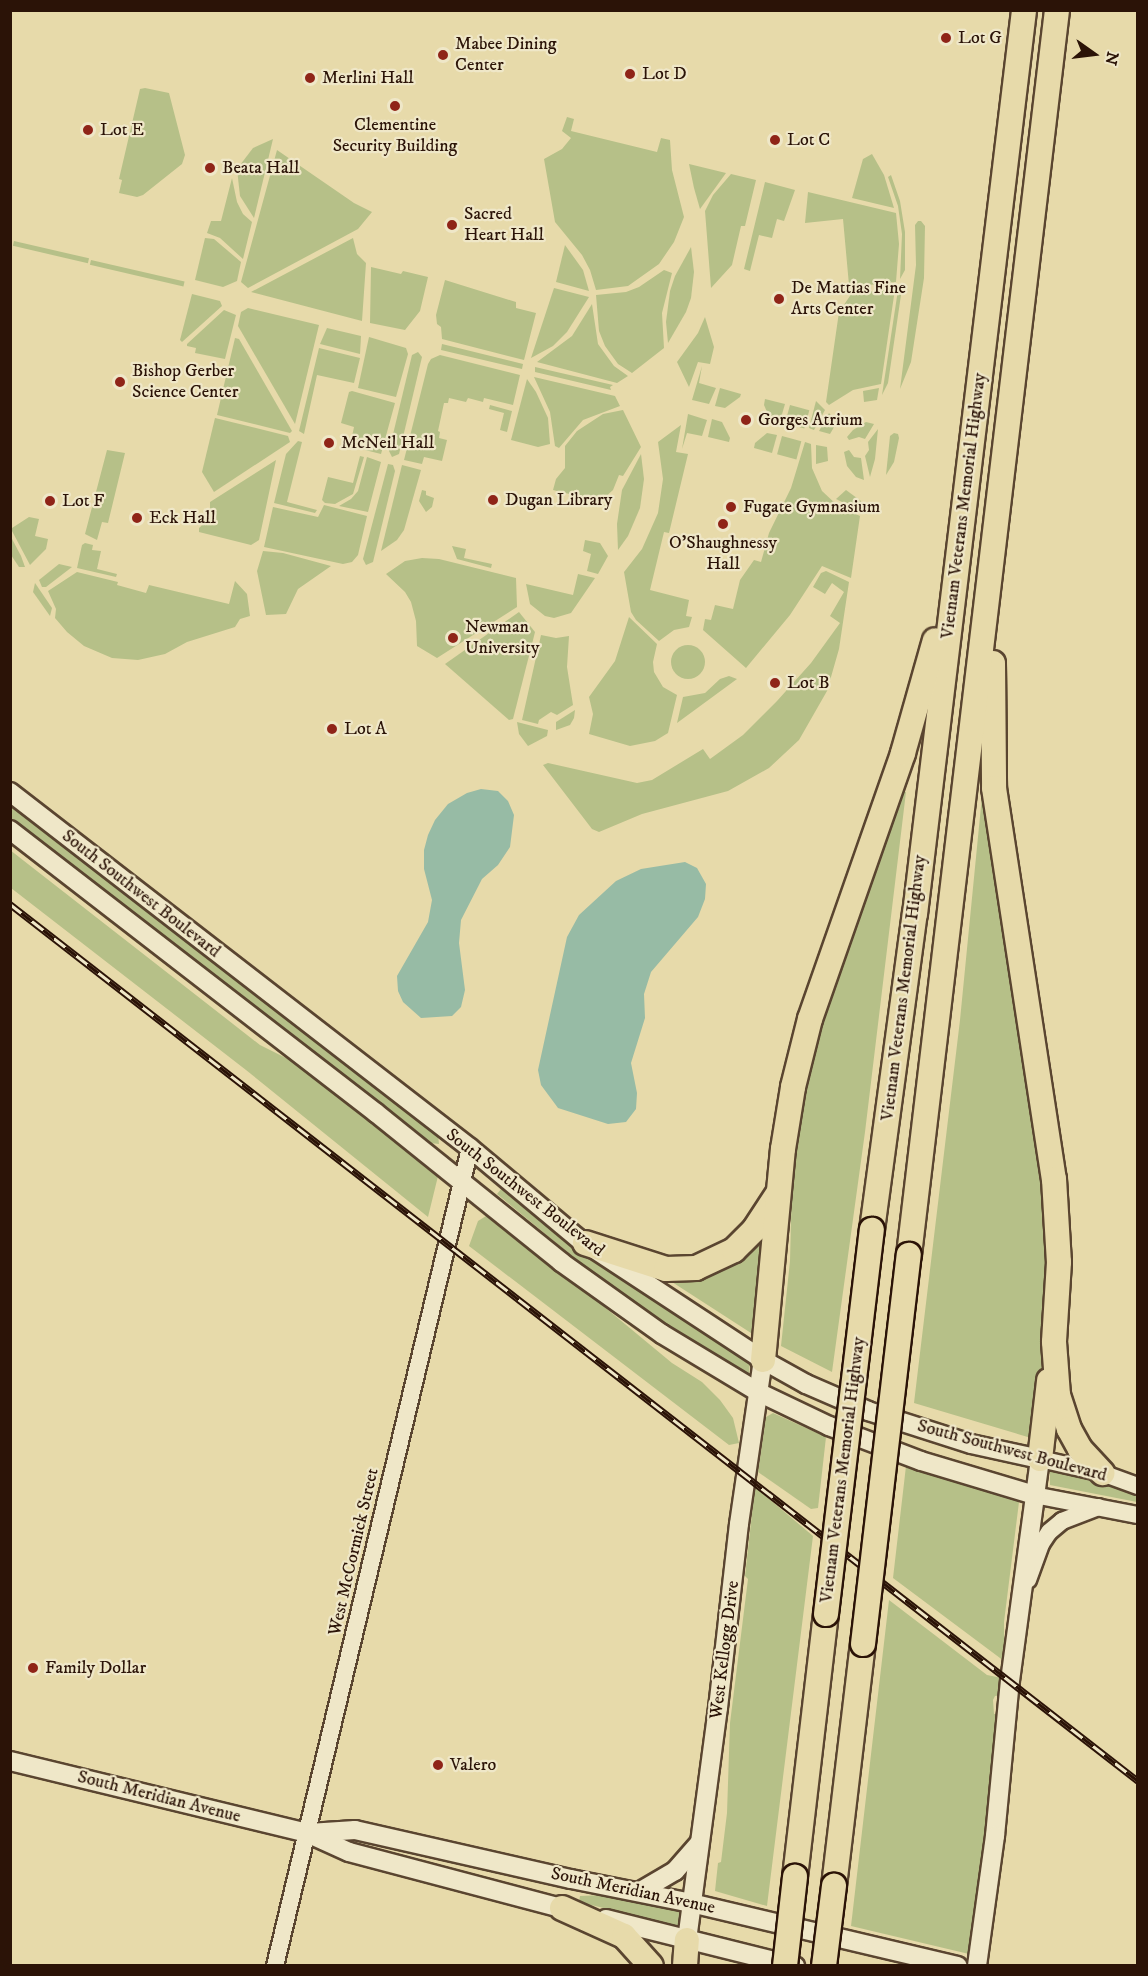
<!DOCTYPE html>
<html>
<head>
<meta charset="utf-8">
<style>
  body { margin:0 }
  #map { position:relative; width:1148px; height:1976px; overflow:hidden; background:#e7daaa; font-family:"IM FELL DW Pica",serif }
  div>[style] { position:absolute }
  .green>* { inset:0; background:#b6c088; transform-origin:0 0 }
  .round { border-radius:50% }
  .water>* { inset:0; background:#97bba5 }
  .roads { filter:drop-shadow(2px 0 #5a4530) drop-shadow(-2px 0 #5a4530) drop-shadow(0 2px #5a4530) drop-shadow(0 -2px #5a4530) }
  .tertiary>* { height:16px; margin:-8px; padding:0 8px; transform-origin:8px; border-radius:8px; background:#efe7c8 }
  .secondary>* { height:18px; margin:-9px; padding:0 9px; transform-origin:9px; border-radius:9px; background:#efe7c8 }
  .motorway>* { height:24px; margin:-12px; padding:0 12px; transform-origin:12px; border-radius:12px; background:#e7daaa }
  .rail>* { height:7px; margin-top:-3.5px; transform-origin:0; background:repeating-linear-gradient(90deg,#efe7c8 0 14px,#2b1307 0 28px); box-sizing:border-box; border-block:2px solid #2b1307 }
  .bridges { filter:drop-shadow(2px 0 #2b1307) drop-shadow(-2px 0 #2b1307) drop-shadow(0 2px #2b1307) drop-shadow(0 -2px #2b1307) }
  .motorway-bridge>* { height:24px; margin:-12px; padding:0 12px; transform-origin:12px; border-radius:12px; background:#e7daaa }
  .dots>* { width:16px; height:16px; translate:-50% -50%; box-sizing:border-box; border:3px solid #efe7c8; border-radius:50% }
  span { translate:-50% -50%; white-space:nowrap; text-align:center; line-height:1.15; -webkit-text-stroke:4.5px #efe7c8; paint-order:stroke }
  .poi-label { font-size:18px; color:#2b1307 }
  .left { translate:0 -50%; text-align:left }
  .street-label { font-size:18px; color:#2b1307 }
  .frame { position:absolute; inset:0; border:12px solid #2b1307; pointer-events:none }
  .north { position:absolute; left:1064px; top:24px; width:60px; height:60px; -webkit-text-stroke:4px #efe7c8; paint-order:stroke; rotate:104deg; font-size:16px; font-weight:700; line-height:24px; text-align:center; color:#2b1307 }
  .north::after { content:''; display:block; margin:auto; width:21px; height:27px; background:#2b1307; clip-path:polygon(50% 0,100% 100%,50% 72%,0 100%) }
</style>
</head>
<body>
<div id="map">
  <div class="green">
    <div style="clip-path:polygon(145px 88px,169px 93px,185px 155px,182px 164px,143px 195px,137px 197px,119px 193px,122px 180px,119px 179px,140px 89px)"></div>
    <div style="clip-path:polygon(567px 117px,574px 119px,571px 131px,657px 152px,661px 138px,670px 140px,672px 170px,684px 217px,674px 242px,659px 264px,628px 286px,596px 290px,590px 270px,582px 255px,555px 222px,544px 159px,562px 149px,571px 138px,562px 131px)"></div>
    <div style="clip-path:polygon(273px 139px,254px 218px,240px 196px,237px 169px,253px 148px)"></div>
    <div style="clip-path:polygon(277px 150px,354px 203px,372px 212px,358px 229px,248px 288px,241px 282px)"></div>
    <div style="clip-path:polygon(872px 154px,884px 175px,894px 208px,852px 198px,863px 159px)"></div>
    <div style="clip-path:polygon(689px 164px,726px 173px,700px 209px,694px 188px)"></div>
    <div style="clip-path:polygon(731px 174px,756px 180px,745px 226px,741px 226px,732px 265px,711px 288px,705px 211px,713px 195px)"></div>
    <div style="clip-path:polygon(891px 175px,900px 201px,905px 232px,905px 270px,900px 279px,902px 234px,898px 206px,888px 177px)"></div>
    <div style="clip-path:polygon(232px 178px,237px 202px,243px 214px,252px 222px,243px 259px,220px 238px,207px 233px,211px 221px,221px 221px)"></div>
    <div style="clip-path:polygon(765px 182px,795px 190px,784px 221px,777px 219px,772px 238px,759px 235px,750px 271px,744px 269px)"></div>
    <div style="clip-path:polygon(808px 192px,896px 213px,899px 244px,896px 282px,851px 287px,849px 285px,843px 219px,805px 223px)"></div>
    <div style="clip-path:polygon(918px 221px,921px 221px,925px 226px,924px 278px,911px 362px,900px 389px,916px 265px,915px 225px)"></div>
    <div style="clip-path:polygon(205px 238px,214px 239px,241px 262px,237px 281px,223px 287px,195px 280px)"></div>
    <div style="clip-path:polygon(353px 238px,357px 254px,366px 263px,362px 321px,251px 292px)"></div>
    <div style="left:14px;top:241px;width:77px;height:5px;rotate:13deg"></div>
    <div style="clip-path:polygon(565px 245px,583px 270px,589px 291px,556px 282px)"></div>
    <div style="clip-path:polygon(691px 247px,694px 272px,691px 298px,686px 312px,668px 343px,666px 322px,670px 291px,675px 276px)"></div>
    <div style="left:91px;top:260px;width:96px;height:5px;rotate:13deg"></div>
    <div style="clip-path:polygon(371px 267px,401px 274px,403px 271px,428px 277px,420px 311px,405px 330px,370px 323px)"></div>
    <div style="clip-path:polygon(664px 270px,672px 273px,662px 313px,664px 348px,632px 373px,618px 364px,605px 346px,599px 331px,596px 295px,626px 292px,639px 287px)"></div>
    <div style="clip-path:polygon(445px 280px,516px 302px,516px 308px,536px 313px,524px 360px,442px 339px,441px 327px,437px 324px,436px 315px)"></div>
    <div style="clip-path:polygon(554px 288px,589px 297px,567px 332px,553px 346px,531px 358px)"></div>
    <div style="clip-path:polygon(895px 289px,881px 384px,853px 390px,829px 405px,826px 402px,839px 312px,852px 293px)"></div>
    <div style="clip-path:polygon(898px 290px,901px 295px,888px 383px,882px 395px)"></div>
    <div style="clip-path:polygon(192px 294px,220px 301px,222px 306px,182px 342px,180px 340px)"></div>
    <div style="clip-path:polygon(592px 304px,598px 344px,614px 366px,628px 376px,617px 383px,537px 362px,572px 336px)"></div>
    <div style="clip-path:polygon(248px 308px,319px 325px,295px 424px,238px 326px,241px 312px)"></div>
    <div style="clip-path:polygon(224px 310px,236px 315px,225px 359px,195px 353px,196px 348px,187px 346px,187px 344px)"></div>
    <div style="clip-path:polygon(705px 317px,714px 347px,710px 364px,698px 362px,689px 387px,677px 362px,698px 333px)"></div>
    <div style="clip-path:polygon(327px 328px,361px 336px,360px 354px,320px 344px)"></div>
    <div style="clip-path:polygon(369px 337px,406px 348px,408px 354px,396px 397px,358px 388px)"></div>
    <div style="clip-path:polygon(235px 338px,239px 339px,292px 431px,290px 433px,217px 415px)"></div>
    <div style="clip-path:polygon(442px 344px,523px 364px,522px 369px,441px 350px)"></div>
    <div style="clip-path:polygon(319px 348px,360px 358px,354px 383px,317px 375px,304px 434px,299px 431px)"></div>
    <div style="clip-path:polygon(418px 352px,422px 357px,399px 454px,392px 457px,389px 451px,412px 355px)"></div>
    <div style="clip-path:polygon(440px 355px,520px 375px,513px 405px,484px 398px,483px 402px,468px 398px,466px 402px,449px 398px,448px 403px,444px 403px,438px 431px,440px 432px,439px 438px,447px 440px,442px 461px,424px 457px,422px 464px,404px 460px,428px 364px,431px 359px)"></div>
    <div style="clip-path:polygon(702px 366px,699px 383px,716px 388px,709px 404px,692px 400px)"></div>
    <div style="clip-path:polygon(535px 367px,613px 385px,610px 387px,611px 390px,535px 372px)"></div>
    <div style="clip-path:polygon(534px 377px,615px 396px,620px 406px,583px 420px,559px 448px,555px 446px,550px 412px)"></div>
    <div style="clip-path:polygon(527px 379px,536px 392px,548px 418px,550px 444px,538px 447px,511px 440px)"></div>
    <div style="clip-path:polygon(720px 388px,741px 394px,740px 397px,725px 408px,715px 406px)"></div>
    <div style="clip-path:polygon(879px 388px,877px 400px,864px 402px,863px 391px)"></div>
    <div style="clip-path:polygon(352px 391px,395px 403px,381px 454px,361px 449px,362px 444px,351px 441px,354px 427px,341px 423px,349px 392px)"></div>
    <div style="clip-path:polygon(765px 399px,785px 404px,780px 421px,770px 419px,764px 405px)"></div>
    <div style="clip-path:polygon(816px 401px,825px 410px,814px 430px,809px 428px)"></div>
    <div style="clip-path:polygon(490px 405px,512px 411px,507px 432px,500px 430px,504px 413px,489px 409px)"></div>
    <div style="left:790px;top:405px;width:20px;height:19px;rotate:15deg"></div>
    <div style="clip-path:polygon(623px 410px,641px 447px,623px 476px,619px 475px,613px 490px,602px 500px,594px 500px,553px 490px,556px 479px,565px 468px,565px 446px,577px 431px,603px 414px)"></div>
    <div style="clip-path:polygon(829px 413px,837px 422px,830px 434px,819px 431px)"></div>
    <div style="clip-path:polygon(688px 414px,707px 420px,702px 436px,687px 433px,682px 449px)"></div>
    <div style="clip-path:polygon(215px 418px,288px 436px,290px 442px,214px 492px,202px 472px)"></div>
    <div style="clip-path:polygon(712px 419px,722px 422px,730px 438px,729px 442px,708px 437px)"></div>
    <div style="clip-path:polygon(866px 422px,874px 424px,865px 439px,859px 437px,849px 440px,847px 437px,853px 430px)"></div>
    <div style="clip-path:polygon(681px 425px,676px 452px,688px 454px,669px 533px,664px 532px,650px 590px,689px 600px,686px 616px,692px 617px,689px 627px,674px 630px,659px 641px,636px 620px,631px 612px,624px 572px,642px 549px,658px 513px,663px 479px,658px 442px)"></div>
    <div style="clip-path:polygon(878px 429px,875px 459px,870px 477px,865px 456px,869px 450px,868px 442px)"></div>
    <div style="clip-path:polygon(767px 433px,777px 435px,772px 453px,754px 448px,755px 443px)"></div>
    <div style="clip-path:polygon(894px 433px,898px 434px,899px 438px,894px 462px,886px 475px,890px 436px)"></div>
    <div style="left:782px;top:436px;width:20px;height:19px;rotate:15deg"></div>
    <div style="clip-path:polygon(298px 441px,302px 442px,287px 502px,317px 510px,315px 513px,274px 503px,286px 454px)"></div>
    <div style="clip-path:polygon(805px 442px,811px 444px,812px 468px,822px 491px,837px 505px,860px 516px,851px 578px,822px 566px,790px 615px,746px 668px,703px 630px,705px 619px,711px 620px,715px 605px,733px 609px,740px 580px,754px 560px,761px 562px,769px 533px,791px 488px)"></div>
    <div style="clip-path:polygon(816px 445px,827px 447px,828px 461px,816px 464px)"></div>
    <div style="clip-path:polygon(107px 450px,125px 453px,108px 523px,102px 522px,97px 540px,85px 534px)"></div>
    <div style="clip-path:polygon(849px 450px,854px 457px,861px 458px,864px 480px,856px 477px,847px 466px,844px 452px)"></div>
    <div style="clip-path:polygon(641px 454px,644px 479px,640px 508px,628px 536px,618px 550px,617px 524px,622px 490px)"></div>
    <div style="clip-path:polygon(360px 456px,364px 457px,353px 494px,335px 504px,325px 503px,322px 500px,328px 477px,353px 483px)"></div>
    <div style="clip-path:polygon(367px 457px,381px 462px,368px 512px,339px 506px,351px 499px,358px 491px)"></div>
    <div style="clip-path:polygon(276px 460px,259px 540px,251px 545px,199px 532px,199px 528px,210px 518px,210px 502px)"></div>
    <div style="clip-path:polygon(388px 464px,393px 465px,395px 471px,373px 562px,366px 565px,363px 559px)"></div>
    <div style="clip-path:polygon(402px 465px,421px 470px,404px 530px,397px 540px,381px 551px)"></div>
    <div style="clip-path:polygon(422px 490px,426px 491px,426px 495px,434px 498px,432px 507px,426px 512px,419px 501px)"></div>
    <div style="clip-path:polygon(846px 490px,861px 501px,860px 511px,836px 499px)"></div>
    <div style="clip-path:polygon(324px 505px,367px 516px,358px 555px,352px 562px,343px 564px,264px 547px,273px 507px,318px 517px)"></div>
    <div style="clip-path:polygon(29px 517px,39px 519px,35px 536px,48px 539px,46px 549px,30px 565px,12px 531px,12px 528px)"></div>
    <div style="clip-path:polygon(11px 537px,21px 556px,25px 567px,19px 567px,11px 555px)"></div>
    <div style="clip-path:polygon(585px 540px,600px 543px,608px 556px,598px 574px,587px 571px,591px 554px,583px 551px)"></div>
    <div style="clip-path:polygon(85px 543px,93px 545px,92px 550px,101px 551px,97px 569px,117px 574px,116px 577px,77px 568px,82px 545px)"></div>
    <div style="clip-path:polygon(452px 546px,466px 549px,464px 558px,492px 564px,491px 568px,457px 559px)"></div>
    <div style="clip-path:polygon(263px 551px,283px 553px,331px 566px,298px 589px,286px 614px,266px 615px,257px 571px)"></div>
    <div style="clip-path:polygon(422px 558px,439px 559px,516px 578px,517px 607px,437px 658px,417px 646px,416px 621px,411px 602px,405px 592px,386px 574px,405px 561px)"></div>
    <div style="clip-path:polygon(59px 564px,72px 567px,46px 587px,42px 587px,39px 580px)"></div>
    <div style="clip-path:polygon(826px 571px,849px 582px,839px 649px,827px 691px,799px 740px,769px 768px,728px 791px,642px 814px,599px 832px,592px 829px,543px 765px,548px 763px,637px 783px,652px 780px,703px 749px,710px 759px,743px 735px,777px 701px,811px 663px,840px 623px,830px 616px,844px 592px,832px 583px,825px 594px,813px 587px,821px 573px)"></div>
    <div style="clip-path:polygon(77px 572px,118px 582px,117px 585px,146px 593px,149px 585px,229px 604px,235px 581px,247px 594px,250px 616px,240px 619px,235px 627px,187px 642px,165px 654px,138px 660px,112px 658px,84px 646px,67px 632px,55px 618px,56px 609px,48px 591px)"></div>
    <div style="clip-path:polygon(578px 574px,595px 578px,571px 613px,554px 618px,545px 616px,530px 604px,526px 584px,573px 595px)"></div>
    <div style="clip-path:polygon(35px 583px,52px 608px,50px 616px,33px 592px)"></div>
    <div style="clip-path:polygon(519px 612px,535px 632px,513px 719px,509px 720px,445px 664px)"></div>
    <div style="clip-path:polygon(629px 617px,657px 644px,653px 662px,654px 672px,663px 687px,677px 695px,668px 733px,655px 741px,630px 746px,589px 734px,593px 714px,589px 697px,615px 661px)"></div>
    <div style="clip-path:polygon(541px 635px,556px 638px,569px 636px,567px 667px,573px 705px,557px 715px,551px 712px,539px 720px,538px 724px,522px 720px)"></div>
    <div class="round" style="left:671px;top:645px;width:34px;height:34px"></div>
    <div style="clip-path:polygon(729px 676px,737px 679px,677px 723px,683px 697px,705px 693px,720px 679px)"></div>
    <div style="clip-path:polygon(575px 710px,574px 718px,570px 725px,556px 730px,556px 722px)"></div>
    <div style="clip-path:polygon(517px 722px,548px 730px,547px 736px,528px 746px,519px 734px)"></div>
    <div style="clip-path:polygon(983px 786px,1046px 1189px,1049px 1294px,1042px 1376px,1031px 1438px,914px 1403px,960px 1020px)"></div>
    <div style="clip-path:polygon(899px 791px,906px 792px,865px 1132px,832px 1372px,781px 1346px,790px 1261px,793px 1141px,815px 1031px)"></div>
    <div style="clip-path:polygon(10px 801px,438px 1135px,439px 1144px,430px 1143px,11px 818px)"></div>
    <div style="clip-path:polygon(10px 850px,260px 1045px,294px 1062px,401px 1147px,439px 1172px,428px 1217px,246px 1070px,11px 888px)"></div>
    <div style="clip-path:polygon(502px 1188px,664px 1306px,750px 1359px,749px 1375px,714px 1357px,624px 1299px,497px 1194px)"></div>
    <div style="clip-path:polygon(491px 1213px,672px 1363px,702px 1382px,720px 1400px,733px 1418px,739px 1443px,729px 1445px,469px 1246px,478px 1221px)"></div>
    <div style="clip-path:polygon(760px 1242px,765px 1243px,755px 1331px,751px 1333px,672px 1282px,706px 1276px,727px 1268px)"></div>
    <div style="clip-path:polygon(773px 1413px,826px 1437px,818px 1508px,811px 1509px,758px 1472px,766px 1417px)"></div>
    <div style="clip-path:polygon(906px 1466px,1017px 1497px,1019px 1502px,1004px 1622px,1004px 1661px,893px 1578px)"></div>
    <div style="clip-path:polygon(1050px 1469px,1137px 1492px,1137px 1502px,1050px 1485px)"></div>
    <div style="clip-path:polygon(755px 1487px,813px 1536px,767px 1906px,715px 1891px,718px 1863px,721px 1862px,727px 1813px,730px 1723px,748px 1579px,745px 1576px)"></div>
    <div style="clip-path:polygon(889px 1600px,987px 1675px,1002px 1678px,1002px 1695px,995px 1696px,993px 1700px,994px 1714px,1001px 1714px,976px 1921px,969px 1954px,851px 1926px)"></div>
    <div style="clip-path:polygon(604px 1895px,684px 1911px,681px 1927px,579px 1902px,580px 1896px)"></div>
  </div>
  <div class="water">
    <div style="clip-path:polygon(481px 789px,498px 791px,508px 801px,514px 815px,510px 847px,498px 865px,482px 879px,461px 920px,459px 943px,465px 990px,461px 1007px,452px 1016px,421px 1018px,403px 1002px,398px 991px,397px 976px,428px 922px,432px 900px,424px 869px,424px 850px,428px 835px,435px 820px,448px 804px,467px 793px)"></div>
    <div style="clip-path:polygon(685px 862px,697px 868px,706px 884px,705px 899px,698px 917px,651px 972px,644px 994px,645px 1018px,631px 1063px,637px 1093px,636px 1109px,626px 1122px,608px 1124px,558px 1108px,541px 1085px,538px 1070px,567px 937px,579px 915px,616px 881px,641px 869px)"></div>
  </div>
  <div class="roads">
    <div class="tertiary">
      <div style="left:1040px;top:1459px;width:64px;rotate:12.7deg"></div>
      <div style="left:1102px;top:1473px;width:38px;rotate:20deg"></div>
      <div style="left:1034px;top:1495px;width:106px;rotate:10.9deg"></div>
      <div style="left:1028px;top:1580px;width:38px;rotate:-70deg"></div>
      <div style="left:1041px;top:1544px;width:14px;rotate:-56deg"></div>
      <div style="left:1049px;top:1532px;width:17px;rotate:-40deg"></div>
      <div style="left:1062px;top:1521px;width:39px;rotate:-21deg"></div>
      <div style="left:275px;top:1966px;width:841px;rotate:-76.59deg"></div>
    </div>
    <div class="secondary">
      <div style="left:10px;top:792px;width:582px;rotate:37.74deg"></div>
      <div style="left:470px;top:1148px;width:142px;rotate:39.9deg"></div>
      <div style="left:579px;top:1239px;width:220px;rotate:33.3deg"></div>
      <div style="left:763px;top:1360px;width:49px;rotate:29.2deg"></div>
      <div style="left:806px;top:1384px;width:68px;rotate:23.5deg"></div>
      <div style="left:868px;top:1411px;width:108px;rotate:17.8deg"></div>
      <div style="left:971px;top:1444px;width:71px;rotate:12.3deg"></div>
      <div style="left:1040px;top:1459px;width:223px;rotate:97.7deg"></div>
      <div style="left:1010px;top:1680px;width:157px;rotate:95.5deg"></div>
      <div style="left:995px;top:1836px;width:131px;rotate:97.9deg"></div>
      <div style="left:10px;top:830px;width:463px;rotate:37.7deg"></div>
      <div style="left:376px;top:1113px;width:238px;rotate:38.8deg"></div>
      <div style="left:561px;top:1262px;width:124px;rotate:35.5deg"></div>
      <div style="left:662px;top:1334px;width:112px;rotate:31.1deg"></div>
      <div style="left:758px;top:1392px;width:79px;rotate:25.6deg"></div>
      <div style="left:829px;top:1426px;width:98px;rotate:20.8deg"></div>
      <div style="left:921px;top:1461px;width:118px;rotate:16.7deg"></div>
      <div style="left:10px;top:1761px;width:306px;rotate:13.6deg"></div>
      <div style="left:307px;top:1833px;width:46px;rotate:24.3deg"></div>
      <div style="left:349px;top:1852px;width:232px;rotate:14.8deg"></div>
      <div style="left:309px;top:1833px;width:46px;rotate:-3.7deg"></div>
      <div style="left:355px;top:1830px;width:221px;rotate:12.8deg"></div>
      <div style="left:571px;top:1879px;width:122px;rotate:11.3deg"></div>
      <div style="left:691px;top:1903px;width:274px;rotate:13.3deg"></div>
      <div style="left:639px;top:1892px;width:42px;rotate:-30.3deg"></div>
      <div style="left:675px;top:1871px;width:37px;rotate:-49deg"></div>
      <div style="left:606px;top:1919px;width:195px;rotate:14deg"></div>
      <div style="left:687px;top:1940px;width:234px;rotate:-82.4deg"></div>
      <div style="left:718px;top:1708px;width:185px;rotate:-83.5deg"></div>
      <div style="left:739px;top:1524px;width:166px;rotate:-81.7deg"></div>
    </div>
    <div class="motorway">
      <div style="left:993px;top:663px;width:125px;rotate:89.5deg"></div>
      <div style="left:994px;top:788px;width:396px;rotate:81.3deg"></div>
      <div style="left:1054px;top:1179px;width:83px;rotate:86.6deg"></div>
      <div style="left:1059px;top:1262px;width:80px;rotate:93.6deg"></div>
      <div style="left:1054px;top:1342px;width:53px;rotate:85.7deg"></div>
      <div style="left:1058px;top:1395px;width:36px;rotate:72deg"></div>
      <div style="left:1069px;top:1429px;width:23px;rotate:61deg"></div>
      <div style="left:1080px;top:1449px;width:33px;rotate:47deg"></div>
      <div style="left:872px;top:1230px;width:319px;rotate:-82.3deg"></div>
      <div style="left:915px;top:914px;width:911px;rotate:-83.12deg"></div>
      <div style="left:585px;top:1243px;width:85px;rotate:17.8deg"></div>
      <div style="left:666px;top:1269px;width:30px;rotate:-2deg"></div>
      <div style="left:696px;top:1268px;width:42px;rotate:-25.3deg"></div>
      <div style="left:734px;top:1250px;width:28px;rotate:-45deg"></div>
      <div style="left:754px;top:1230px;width:42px;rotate:-56.7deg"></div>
      <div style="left:909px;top:1255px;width:1254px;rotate:-83.22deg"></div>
      <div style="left:763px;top:1360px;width:212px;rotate:-84.6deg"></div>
      <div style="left:783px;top:1149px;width:63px;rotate:-80.8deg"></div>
      <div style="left:793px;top:1087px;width:70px;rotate:-76deg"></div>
      <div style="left:810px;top:1019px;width:282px;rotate:-70.7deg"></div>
      <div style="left:903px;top:753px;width:117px;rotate:-74.2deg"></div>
      <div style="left:1040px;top:1459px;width:79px;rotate:-83.4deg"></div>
      <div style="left:795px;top:1877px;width:265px;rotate:-83.3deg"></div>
      <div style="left:834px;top:1886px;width:244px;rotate:-83.2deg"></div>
      <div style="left:562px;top:1908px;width:68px;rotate:24.3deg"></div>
      <div style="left:624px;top:1936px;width:40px;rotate:48deg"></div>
      <div style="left:685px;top:1966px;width:26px;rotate:-86deg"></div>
    </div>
  </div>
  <div class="rail">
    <div style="left:10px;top:904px;width:1429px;rotate:37.86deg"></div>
  </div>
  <div class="bridges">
    <div class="motorway-bridge">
      <div style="left:826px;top:1614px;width:387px;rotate:-83.2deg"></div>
      <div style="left:863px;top:1644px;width:392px;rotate:-83.3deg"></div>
      <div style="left:785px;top:1966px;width:90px;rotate:-83.6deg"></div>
      <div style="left:824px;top:1966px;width:81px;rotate:-82.9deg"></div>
    </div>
  </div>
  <div class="dots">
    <div style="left:946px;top:38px;background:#8f2418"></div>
    <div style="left:443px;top:55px;background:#8f2418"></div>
    <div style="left:630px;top:74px;background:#8f2418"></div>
    <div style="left:310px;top:78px;background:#8f2418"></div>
    <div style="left:395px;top:106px;background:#8f2418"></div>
    <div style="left:88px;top:130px;background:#8f2418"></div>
    <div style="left:775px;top:140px;background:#8f2418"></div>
    <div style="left:210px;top:168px;background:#8f2418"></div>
    <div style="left:452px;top:225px;background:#8f2418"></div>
    <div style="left:779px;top:299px;background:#8f2418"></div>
    <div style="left:120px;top:382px;background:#8f2418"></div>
    <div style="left:746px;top:420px;background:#8f2418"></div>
    <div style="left:329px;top:443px;background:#8f2418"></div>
    <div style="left:493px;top:500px;background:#8f2418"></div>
    <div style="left:50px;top:501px;background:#8f2418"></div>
    <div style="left:731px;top:507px;background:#8f2418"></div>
    <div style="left:137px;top:518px;background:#8f2418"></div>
    <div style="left:723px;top:524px;background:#8f2418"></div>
    <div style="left:453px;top:638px;background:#8f2418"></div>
    <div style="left:775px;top:683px;background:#8f2418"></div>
    <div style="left:332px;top:729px;background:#8f2418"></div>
    <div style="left:33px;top:1668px;background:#8f2418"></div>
    <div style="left:438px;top:1765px;background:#8f2418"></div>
  </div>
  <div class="poi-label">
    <span class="left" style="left:958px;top:38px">Lot G</span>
    <span class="left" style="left:455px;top:55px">Mabee Dining<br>Center</span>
    <span class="left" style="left:642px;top:74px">Lot D</span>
    <span class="left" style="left:322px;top:78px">Merlini Hall</span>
    <span style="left:395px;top:136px">Clementine<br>Security Building</span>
    <span class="left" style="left:100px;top:130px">Lot E</span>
    <span class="left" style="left:787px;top:140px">Lot C</span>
    <span class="left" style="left:222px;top:168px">Beata Hall</span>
    <span class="left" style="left:464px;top:225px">Sacred<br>Heart Hall</span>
    <span class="left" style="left:791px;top:299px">De Mattias Fine<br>Arts Center</span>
    <span class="left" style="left:132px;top:382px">Bishop Gerber<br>Science Center</span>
    <span class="left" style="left:758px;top:420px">Gorges Atrium</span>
    <span class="left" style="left:341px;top:443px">McNeil Hall</span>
    <span class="left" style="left:505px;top:500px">Dugan Library</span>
    <span class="left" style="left:62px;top:501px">Lot F</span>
    <span class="left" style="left:743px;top:507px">Fugate Gymnasium</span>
    <span class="left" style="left:149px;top:518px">Eck Hall</span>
    <span style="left:723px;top:554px">O'Shaughnessy<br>Hall</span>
    <span class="left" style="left:465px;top:638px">Newman<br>University</span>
    <span class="left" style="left:787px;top:683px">Lot B</span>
    <span class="left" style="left:344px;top:729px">Lot A</span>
    <span class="left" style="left:45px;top:1668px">Family Dollar</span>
    <span class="left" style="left:450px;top:1765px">Valero</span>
  </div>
  <div class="street-label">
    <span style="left:964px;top:506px;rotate:-83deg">Vietnam Veterans Memorial Highway</span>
    <span style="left:141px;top:894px;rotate:38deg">South Southwest Boulevard</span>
    <span style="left:904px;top:988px;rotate:-83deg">Vietnam Veterans Memorial Highway</span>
    <span style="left:525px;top:1193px;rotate:38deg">South Southwest Boulevard</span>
    <span style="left:1012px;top:1451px;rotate:15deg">South Southwest Boulevard</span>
    <span style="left:843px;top:1470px;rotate:-83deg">Vietnam Veterans Memorial Highway</span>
    <span style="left:354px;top:1552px;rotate:-77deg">West McCormick Street</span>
    <span style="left:725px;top:1650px;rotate:-83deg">West Kellogg Drive</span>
    <span style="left:159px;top:1797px;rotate:14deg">South Meridian Avenue</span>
    <span style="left:633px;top:1891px;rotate:12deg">South Meridian Avenue</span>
  </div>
  <div class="frame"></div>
  <div class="north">N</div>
</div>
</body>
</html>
